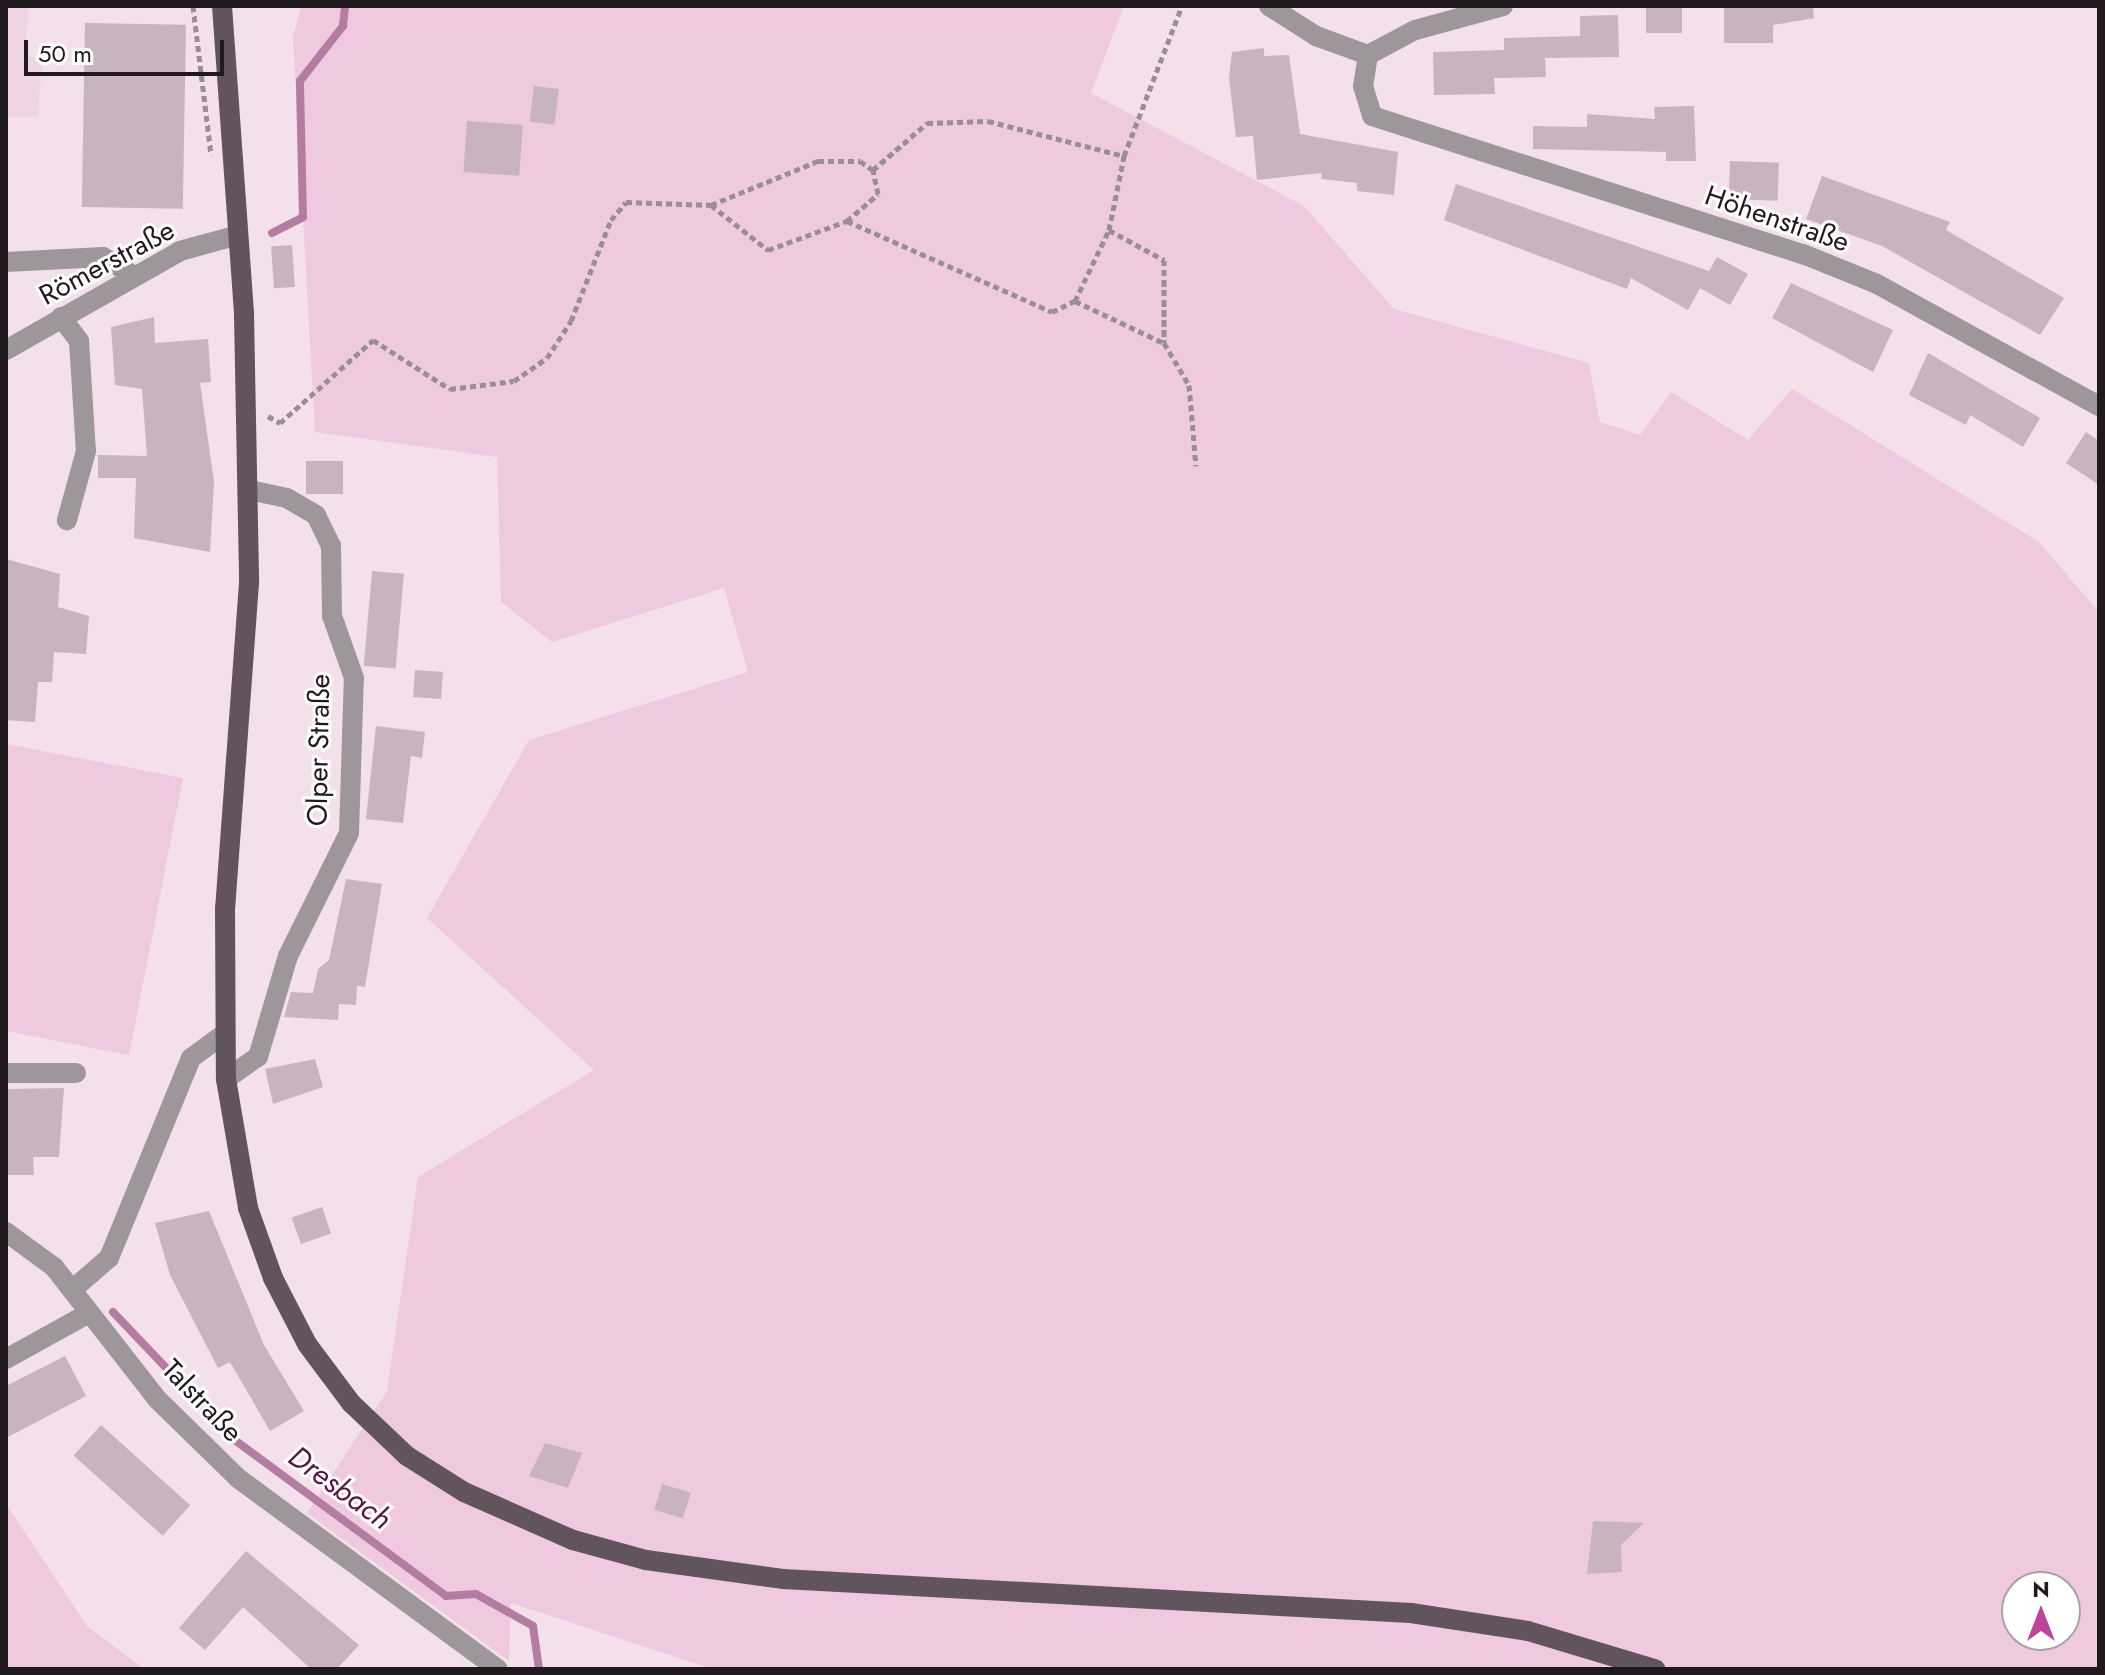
<!DOCTYPE html>
<html>
<head>
<meta charset="utf-8">
<style>
  body { margin:0 }
  #map { position:relative; width:2105px; height:1675px; overflow:hidden; background:#f3e0eb; font-family:Jost,sans-serif }
  div>[style] { position:absolute }
  .built>* { inset:0; background:#eed4e4 }
  .green>* { inset:0; background:#eec9e0 }
  .stream>* { height:8px; margin:-4px; padding:0 4px; transform-origin:4px; border-radius:4px; background:#b47ca1 }
  .building>* { inset:0; background:#c7b4c0; transform-origin:0 0 }
  .path>* { height:5px; margin-top:-2.5px; transform-origin:0; background:repeating-linear-gradient(90deg,#9b8d96 0 6px,transparent 0 10px) }
  .minor>* { height:20px; margin:-10px; padding:0 10px; transform-origin:10px; border-radius:10px; background:#9d969a }
  .major>* { height:20px; margin:-10px; padding:0 10px; transform-origin:10px; border-radius:10px; background:#62545c }
  span { translate:-50% -50%; white-space:nowrap; text-align:center; line-height:1.15; -webkit-text-stroke:6px #fff; paint-order:stroke }
  .street-label { font-size:28px; color:#20191e }
  .water-label { font-size:30px; color:#581546; font-style:italic }
  .frame { position:absolute; inset:0; border:8px solid #20191e; pointer-events:none }
  .north { position:absolute; left:2001px; top:1571px; width:80px; height:80px; box-sizing:border-box; background:#fff; border:2px solid #a6a3a5; border-radius:50%; rotate:0deg; font-size:22px; font-weight:700; line-height:32px; text-align:center; color:#20191e }
  .north::after { content:''; display:block; margin:auto; width:28px; height:36px; background:#bc459b; clip-path:polygon(50% 0,100% 100%,50% 72%,0 100%) }
  .scale { position:absolute; left:24px; top:40px; width:200px; height:36px; box-sizing:border-box; border:4px solid #20191e; border-top:0; padding-left:10px; font-size:24px; line-height:28px; white-space:nowrap; color:#20191e; -webkit-text-stroke:6px #fff; paint-order:stroke }
</style>
</head>
<body>
<div id="map">
  <div class="built">
    <div style="clip-path:polygon(6px 6px,29px 6px,24px 56px,42px 59px,38px 117px,6px 117px)"></div>
  </div>
  <div class="green">
    <div style="clip-path:polygon(evenodd,301px 6px,1124px 6px,1091px 93px,1304px 206px,1394px 309px,1589px 363px,1600px 422px,1640px 435px,1671px 392px,1748px 440px,1792px 389px,2039px 542px,2099px 612px,2099px 1669px,712px 1669px,511px 1603px,509px 1661px,307px 1513px,387px 1391px,418px 1177px,594px 1070px,427px 918px,529px 740px,748px 672px,724px 588px,552px 642px,501px 602px,497px 457px,315px 432px,293px 37px,301px 6px,2017px 1587px,2065px 1587px,2065px 1635px,2017px 1635px,2017px 1587px)"></div>
    <div style="clip-path:polygon(6px 744px,183px 778px,129px 1055px,6px 1031px)"></div>
    <div style="clip-path:polygon(6px 1504px,87px 1626px,144px 1669px,6px 1669px)"></div>
  </div>
  <div class="stream">
    <div style="left:272px;top:233px;width:35px;rotate:-27deg"></div>
    <div style="left:303px;top:217px;width:136px;rotate:-91.3deg"></div>
    <div style="left:300px;top:81px;width:70px;rotate:-52deg"></div>
    <div style="left:343px;top:26px;width:20px;rotate:-84deg"></div>
    <div style="left:113px;top:1312px;width:178px;rotate:46.4deg"></div>
    <div style="left:236px;top:1441px;width:261px;rotate:36.4deg"></div>
    <div style="left:446px;top:1596px;width:30px;rotate:-4deg"></div>
    <div style="left:476px;top:1594px;width:65px;rotate:29.3deg"></div>
    <div style="left:533px;top:1626px;width:43px;rotate:82.1deg"></div>
  </div>
  <div class="building">
    <div style="left:1646px;top:6px;width:36px;height:27px"></div>
    <div style="clip-path:polygon(1724px 6px,1813px 6px,1814px 18px,1773px 25px,1773px 43px,1724px 43px)"></div>
    <div style="clip-path:polygon(1618px 15px,1619px 57px,1545px 58px,1546px 77px,1494px 78px,1495px 94px,1434px 95px,1433px 52px,1504px 50px,1504px 38px,1580px 36px,1580px 16px)"></div>
    <div style="left:85px;top:23px;width:101px;height:184px;rotate:1deg"></div>
    <div style="clip-path:polygon(1264px 48px,1264px 56px,1289px 55px,1300px 134px,1398px 152px,1394px 195px,1357px 191px,1357px 183px,1321px 179px,1322px 173px,1257px 180px,1253px 136px,1236px 137px,1229px 78px,1232px 52px)"></div>
    <div style="left:534px;top:86px;width:25px;height:36px;rotate:7deg"></div>
    <div style="clip-path:polygon(1694px 106px,1696px 161px,1666px 161px,1666px 152px,1533px 149px,1533px 126px,1587px 127px,1587px 114px,1655px 119px,1654px 107px)"></div>
    <div style="left:467px;top:121px;width:56px;height:51px;rotate:4deg"></div>
    <div style="left:1730px;top:161px;width:49px;height:38px;rotate:2deg"></div>
    <div style="clip-path:polygon(1822px 176px,1950px 222px,1946px 230px,2064px 298px,2040px 335px,1882px 246px,1806px 219px)"></div>
    <div style="clip-path:polygon(1456px 184px,1709px 271px,1717px 257px,1748px 274px,1730px 305px,1700px 288px,1704px 281px,1688px 310px,1631px 278px,1627px 289px,1444px 220px)"></div>
    <div style="left:292px;top:245px;width:42px;height:21px;rotate:86deg"></div>
    <div style="clip-path:polygon(1791px 283px,1893px 330px,1873px 372px,1772px 318px)"></div>
    <div style="clip-path:polygon(154px 317px,155px 343px,208px 339px,211px 382px,200px 383px,214px 482px,210px 552px,134px 538px,136px 478px,98px 478px,98px 455px,147px 456px,142px 389px,115px 385px,111px 327px)"></div>
    <div style="clip-path:polygon(1928px 353px,2040px 418px,2023px 447px,1970px 415px,1966px 425px,1909px 395px)"></div>
    <div style="clip-path:polygon(2086px 432px,2099px 441px,2099px 485px,2066px 463px)"></div>
    <div style="left:306px;top:461px;width:37px;height:33px"></div>
    <div style="clip-path:polygon(6px 559px,60px 574px,58px 607px,89px 616px,86px 654px,54px 652px,52px 682px,38px 682px,35px 722px,6px 720px)"></div>
    <div style="left:372px;top:571px;width:32px;height:95px;rotate:5deg"></div>
    <div style="left:415px;top:670px;width:28px;height:27px;rotate:4deg"></div>
    <div style="clip-path:polygon(376px 726px,425px 732px,422px 758px,411px 756px,403px 823px,366px 819px)"></div>
    <div style="clip-path:polygon(346px 879px,382px 884px,365px 987px,357px 986px,356px 1005px,339px 1004px,338px 1020px,284px 1017px,291px 992px,313px 993px,318px 969px,329px 960px)"></div>
    <div style="clip-path:polygon(315px 1059px,323px 1087px,273px 1104px,265px 1069px)"></div>
    <div style="clip-path:polygon(64px 1088px,59px 1157px,33px 1157px,34px 1175px,6px 1175px,6px 1089px)"></div>
    <div style="left:322px;top:1207px;width:28px;height:32px;rotate:71deg"></div>
    <div style="clip-path:polygon(209px 1211px,264px 1345px,304px 1411px,270px 1431px,230px 1362px,218px 1368px,170px 1275px,155px 1223px)"></div>
    <div style="clip-path:polygon(65px 1356px,86px 1396px,6px 1438px,6px 1386px)"></div>
    <div style="left:101px;top:1425px;width:120px;height:41px;rotate:42deg"></div>
    <div style="clip-path:polygon(545px 1443px,582px 1453px,568px 1488px,529px 1476px)"></div>
    <div style="left:662px;top:1484px;width:30px;height:27px;rotate:17deg"></div>
    <div style="clip-path:polygon(1593px 1521px,1644px 1523px,1621px 1545px,1622px 1572px,1587px 1574px)"></div>
    <div style="clip-path:polygon(246px 1551px,359px 1645px,337px 1669px,311px 1669px,243px 1607px,205px 1650px,179px 1628px)"></div>
  </div>
  <div class="path">
    <div style="left:193px;top:6px;width:150px;rotate:83.1deg"></div>
    <div style="left:711px;top:205px;width:116px;rotate:-22.4deg"></div>
    <div style="left:818px;top:161px;width:42px"></div>
    <div style="left:860px;top:161px;width:16px;rotate:35deg"></div>
    <div style="left:847px;top:221px;width:224px;rotate:23.9deg"></div>
    <div style="left:1052px;top:312px;width:25px;rotate:-26deg"></div>
    <div style="left:1075px;top:301px;width:79px;rotate:-64.4deg"></div>
    <div style="left:1109px;top:230px;width:76px;rotate:-78.5deg"></div>
    <div style="left:1109px;top:230px;width:63px;rotate:28.6deg"></div>
    <div style="left:1164px;top:260px;width:83px;rotate:90deg"></div>
    <div style="left:1075px;top:301px;width:98px;rotate:25.3deg"></div>
    <div style="left:1164px;top:343px;width:49px;rotate:59.2deg"></div>
    <div style="left:1189px;top:385px;width:81px;rotate:85.1deg"></div>
    <div style="left:268px;top:416px;width:14px;rotate:30deg"></div>
    <div style="left:280px;top:423px;width:125px;rotate:-41.7deg"></div>
    <div style="left:373px;top:340px;width:91px;rotate:32.5deg"></div>
    <div style="left:450px;top:389px;width:64px;rotate:-7.1deg"></div>
    <div style="left:514px;top:381px;width:40px;rotate:-34.9deg"></div>
    <div style="left:547px;top:358px;width:44px;rotate:-57deg"></div>
    <div style="left:571px;top:321px;width:109px;rotate:-68.4deg"></div>
    <div style="left:611px;top:220px;width:23px;rotate:-50deg"></div>
    <div style="left:626px;top:202px;width:85px;rotate:2deg"></div>
    <div style="left:711px;top:205px;width:73px;rotate:38.3deg"></div>
    <div style="left:768px;top:250px;width:84px;rotate:-20.2deg"></div>
    <div style="left:847px;top:221px;width:41px;rotate:-41.1deg"></div>
    <div style="left:878px;top:194px;width:25px;rotate:-102deg"></div>
    <div style="left:873px;top:170px;width:72px;rotate:-41deg"></div>
    <div style="left:927px;top:123px;width:61px;rotate:-1.9deg"></div>
    <div style="left:988px;top:121px;width:140px;rotate:14.4deg"></div>
    <div style="left:1124px;top:156px;width:161px;rotate:-68.9deg"></div>
  </div>
  <div class="minor">
    <div style="left:1269px;top:6px;width:56px;rotate:32.6deg"></div>
    <div style="left:1316px;top:36px;width:55px;rotate:20.1deg"></div>
    <div style="left:1503px;top:6px;width:91px;rotate:164.7deg"></div>
    <div style="left:1415px;top:30px;width:53px;rotate:152deg"></div>
    <div style="left:1368px;top:55px;width:31px;rotate:99deg"></div>
    <div style="left:1363px;top:86px;width:31px;rotate:73deg"></div>
    <div style="left:1372px;top:116px;width:453px;rotate:17.8deg"></div>
    <div style="left:1803px;top:254px;width:80px;rotate:22.1deg"></div>
    <div style="left:1877px;top:284px;width:253px;rotate:28.8deg"></div>
    <div style="left:6px;top:262px;width:97px;rotate:-3deg"></div>
    <div style="left:103px;top:257px;width:35px;rotate:31deg"></div>
    <div style="left:61px;top:317px;width:30px;rotate:53deg"></div>
    <div style="left:79px;top:341px;width:110px;rotate:86.4deg"></div>
    <div style="left:86px;top:451px;width:72px;rotate:105.4deg"></div>
    <div style="left:6px;top:350px;width:200px;rotate:-29.6deg"></div>
    <div style="left:180px;top:251px;width:60px;rotate:-15.4deg"></div>
    <div style="left:6px;top:1073px;width:70px"></div>
    <div style="left:226px;top:1079px;width:39px;rotate:-35deg"></div>
    <div style="left:258px;top:1057px;width:105px;rotate:-73.5deg"></div>
    <div style="left:288px;top:956px;width:137px;rotate:-63.6deg"></div>
    <div style="left:349px;top:833px;width:155px;rotate:-88.2deg"></div>
    <div style="left:354px;top:678px;width:66px;rotate:-109.5deg"></div>
    <div style="left:332px;top:616px;width:70px;rotate:-90.8deg"></div>
    <div style="left:331px;top:546px;width:34px;rotate:-116deg"></div>
    <div style="left:316px;top:515px;width:34px;rotate:-150deg"></div>
    <div style="left:287px;top:498px;width:40px;rotate:-168deg"></div>
    <div style="left:6px;top:1232px;width:59px;rotate:36.1deg"></div>
    <div style="left:54px;top:1267px;width:167px;rotate:52deg"></div>
    <div style="left:157px;top:1399px;width:115px;rotate:44.3deg"></div>
    <div style="left:239px;top:1479px;width:321px;rotate:36.3deg"></div>
    <div style="left:72px;top:1290px;width:49px;rotate:-40.9deg"></div>
    <div style="left:109px;top:1258px;width:216px;rotate:-67.7deg"></div>
    <div style="left:191px;top:1058px;width:39px;rotate:-36deg"></div>
    <div style="left:6px;top:1359px;width:95px;rotate:-29deg"></div>
  </div>
  <div class="major">
    <div style="left:222px;top:6px;width:310px;rotate:85.9deg"></div>
    <div style="left:244px;top:315px;width:268px;rotate:88.9deg"></div>
    <div style="left:249px;top:583px;width:326px;rotate:94.2deg"></div>
    <div style="left:225px;top:908px;width:171px;rotate:89.7deg"></div>
    <div style="left:226px;top:1079px;width:131px;rotate:80.3deg"></div>
    <div style="left:248px;top:1208px;width:74px;rotate:70.3deg"></div>
    <div style="left:273px;top:1278px;width:74px;rotate:62.7deg"></div>
    <div style="left:307px;top:1344px;width:74px;rotate:53.3deg"></div>
    <div style="left:351px;top:1403px;width:77px;rotate:43.4deg"></div>
    <div style="left:407px;top:1456px;width:67px;rotate:32.3deg"></div>
    <div style="left:464px;top:1492px;width:119px;rotate:23.8deg"></div>
    <div style="left:573px;top:1540px;width:76px;rotate:15.3deg"></div>
    <div style="left:646px;top:1560px;width:138px;rotate:7.9deg"></div>
    <div style="left:783px;top:1579px;width:629px;rotate:3.1deg"></div>
    <div style="left:1411px;top:1613px;width:118px;rotate:8.7deg"></div>
    <div style="left:1528px;top:1631px;width:133px;rotate:16.7deg"></div>
  </div>
  <div class="street-label">
    <span style="left:1777px;top:219px;rotate:19deg">Höhenstraße</span>
    <span style="left:107px;top:263px;rotate:-28deg">Römerstraße</span>
    <span style="left:319px;top:750px;rotate:-89deg">Olper Straße</span>
    <span style="left:202px;top:1401px;rotate:46deg">Talstraße</span>
  </div>
  <div class="water-label">
    <span style="left:340px;top:1488px;rotate:36deg">Dresbach</span>
  </div>
  <div class="frame"></div>
  <div class="north">N</div>
  <div class="scale">50 m</div>
</div>
</body>
</html>
